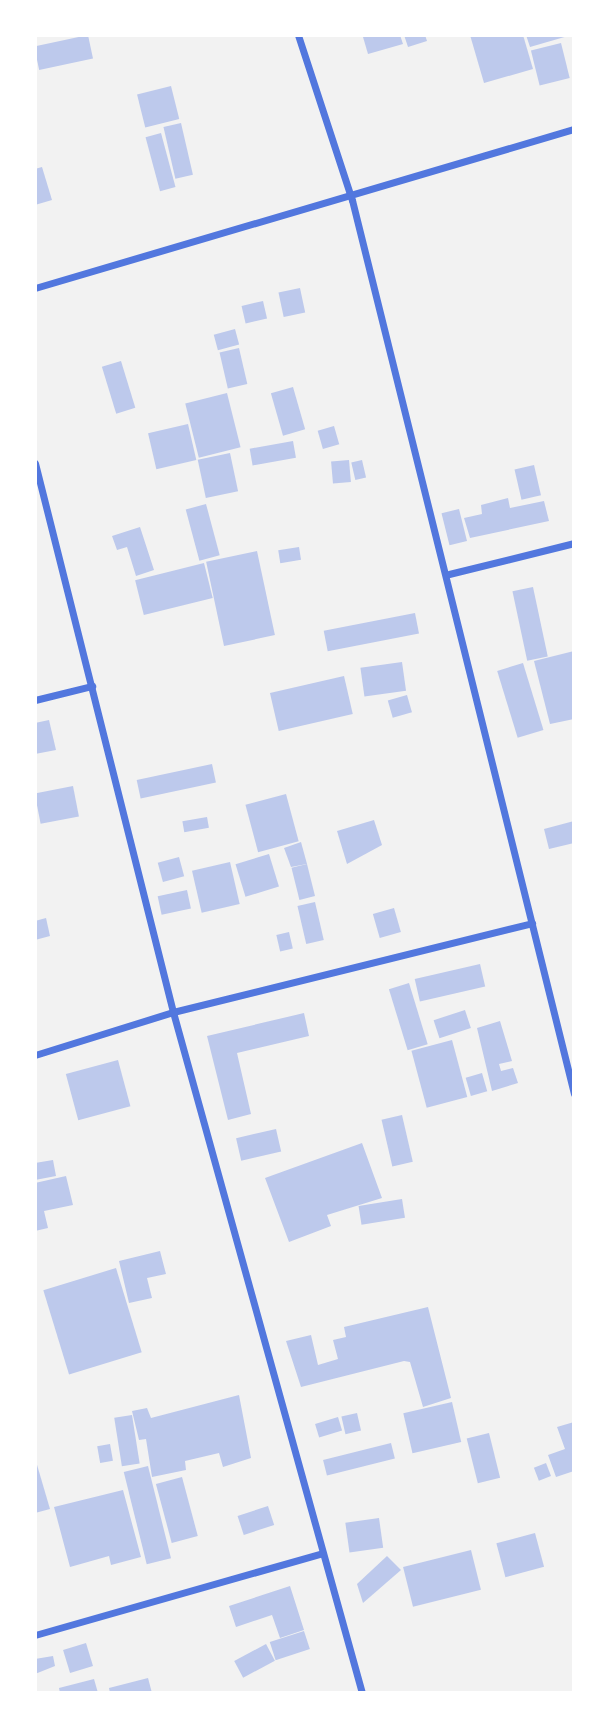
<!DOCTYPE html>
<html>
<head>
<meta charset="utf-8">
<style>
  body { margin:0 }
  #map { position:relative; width:609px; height:1728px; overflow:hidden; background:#f2f2f2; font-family:"Public Sans",sans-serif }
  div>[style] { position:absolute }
  .building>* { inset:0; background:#bdc9ec; transform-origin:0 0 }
  .minor>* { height:7px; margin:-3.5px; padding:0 3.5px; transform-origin:3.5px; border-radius:3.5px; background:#5277de }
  span { translate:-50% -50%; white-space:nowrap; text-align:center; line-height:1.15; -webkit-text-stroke:7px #fff; paint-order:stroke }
  .frame { position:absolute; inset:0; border:37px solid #fff; pointer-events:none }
</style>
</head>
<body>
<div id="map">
  <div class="building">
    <div style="left:88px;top:35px;width:24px;height:55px;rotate:78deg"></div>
    <div style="clip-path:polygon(400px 35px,403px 44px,368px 54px,363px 37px)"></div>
    <div style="clip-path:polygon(404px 35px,425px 35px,427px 41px,408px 47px)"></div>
    <div style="clip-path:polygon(470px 35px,523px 35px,533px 69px,484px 83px)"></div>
    <div style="clip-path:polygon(526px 35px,568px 35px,568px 36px,530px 47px)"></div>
    <div style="left:561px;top:43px;width:36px;height:31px;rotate:76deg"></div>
    <div style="left:171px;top:86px;width:34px;height:35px;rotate:76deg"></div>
    <div style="left:181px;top:123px;width:53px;height:18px;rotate:77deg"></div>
    <div style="left:161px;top:133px;width:56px;height:16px;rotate:75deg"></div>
    <div style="clip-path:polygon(42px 167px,52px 200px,35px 205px,35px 169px)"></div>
    <div style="left:300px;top:288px;width:25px;height:22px;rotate:78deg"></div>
    <div style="left:263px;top:301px;width:18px;height:22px;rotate:77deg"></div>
    <div style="left:235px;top:329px;width:16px;height:22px;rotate:75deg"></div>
    <div style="left:239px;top:348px;width:37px;height:20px;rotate:77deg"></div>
    <div style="left:121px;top:361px;width:49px;height:20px;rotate:73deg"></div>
    <div style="left:293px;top:387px;width:44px;height:23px;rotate:74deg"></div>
    <div style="left:227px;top:393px;width:56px;height:43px;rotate:76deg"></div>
    <div style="left:188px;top:424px;width:37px;height:41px;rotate:77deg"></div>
    <div style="left:334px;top:426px;width:19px;height:17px;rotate:74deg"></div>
    <div style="left:293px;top:441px;width:17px;height:44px;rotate:80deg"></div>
    <div style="left:230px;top:453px;width:39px;height:33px;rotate:78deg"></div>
    <div style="left:349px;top:460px;width:22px;height:18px;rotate:85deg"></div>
    <div style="left:362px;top:460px;width:18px;height:11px;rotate:77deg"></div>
    <div style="left:534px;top:465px;width:31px;height:20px;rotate:77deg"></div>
    <div style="clip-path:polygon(508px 498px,510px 508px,544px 501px,549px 521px,470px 538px,464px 518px,482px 514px,481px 505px)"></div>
    <div style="left:206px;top:504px;width:53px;height:21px;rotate:75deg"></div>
    <div style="left:459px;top:509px;width:33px;height:18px;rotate:76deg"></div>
    <div style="clip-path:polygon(140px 527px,154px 570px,136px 576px,127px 547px,117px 550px,112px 536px)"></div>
    <div style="left:299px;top:547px;width:13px;height:21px;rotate:81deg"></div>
    <div style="left:257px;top:551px;width:86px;height:52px;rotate:78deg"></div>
    <div style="left:204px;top:563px;width:36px;height:71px;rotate:76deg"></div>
    <div style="left:533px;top:587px;width:71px;height:21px;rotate:78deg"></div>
    <div style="left:415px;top:613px;width:21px;height:93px;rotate:79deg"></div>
    <div style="clip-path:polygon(574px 651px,574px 719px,550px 724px,534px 661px)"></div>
    <div style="left:402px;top:662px;width:29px;height:42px;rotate:82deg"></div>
    <div style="left:523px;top:663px;width:70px;height:27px;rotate:73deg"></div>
    <div style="left:344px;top:676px;width:39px;height:76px;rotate:77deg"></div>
    <div style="left:407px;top:695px;width:18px;height:20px;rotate:74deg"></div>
    <div style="clip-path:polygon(49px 720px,56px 750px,35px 754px,35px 723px)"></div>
    <div style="left:212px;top:764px;width:19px;height:77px;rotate:78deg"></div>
    <div style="left:73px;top:786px;width:31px;height:39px;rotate:79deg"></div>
    <div style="left:286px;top:794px;width:49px;height:42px;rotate:75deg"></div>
    <div style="left:207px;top:817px;width:11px;height:25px;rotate:80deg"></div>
    <div style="clip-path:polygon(374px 820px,382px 845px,347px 864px,337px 831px)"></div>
    <div style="clip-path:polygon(574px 821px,574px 843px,549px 849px,544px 829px)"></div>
    <div style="clip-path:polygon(301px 842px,307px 864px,291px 867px,284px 848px)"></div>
    <div style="left:269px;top:854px;width:34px;height:35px;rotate:73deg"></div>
    <div style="left:179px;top:857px;width:20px;height:22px;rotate:75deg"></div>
    <div style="left:230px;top:862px;width:43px;height:39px;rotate:77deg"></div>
    <div style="left:307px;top:864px;width:33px;height:16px;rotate:76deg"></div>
    <div style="left:187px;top:890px;width:19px;height:30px;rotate:78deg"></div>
    <div style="left:315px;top:902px;width:39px;height:18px;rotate:77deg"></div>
    <div style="left:394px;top:908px;width:25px;height:22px;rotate:74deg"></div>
    <div style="clip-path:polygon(46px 918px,50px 936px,35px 940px,35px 921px)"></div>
    <div style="left:289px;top:932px;width:17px;height:13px;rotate:77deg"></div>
    <div style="left:480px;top:964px;width:23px;height:67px;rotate:77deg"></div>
    <div style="left:409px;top:983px;width:64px;height:21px;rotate:73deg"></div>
    <div style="left:465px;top:1010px;width:19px;height:33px;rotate:72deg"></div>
    <div style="clip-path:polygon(304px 1013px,309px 1036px,237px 1053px,251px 1114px,228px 1120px,207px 1036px)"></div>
    <div style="clip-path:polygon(500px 1021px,512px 1061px,499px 1064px,501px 1071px,513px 1068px,518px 1083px,492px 1091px,477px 1028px)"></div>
    <div style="left:452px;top:1040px;width:59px;height:42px;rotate:75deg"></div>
    <div style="left:118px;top:1060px;width:48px;height:54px;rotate:75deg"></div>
    <div style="left:482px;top:1073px;width:19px;height:17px;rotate:74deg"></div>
    <div style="left:402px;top:1115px;width:48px;height:21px;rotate:77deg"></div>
    <div style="left:276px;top:1129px;width:23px;height:41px;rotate:77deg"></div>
    <div style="clip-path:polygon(362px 1143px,382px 1198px,327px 1215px,331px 1226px,289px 1242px,265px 1178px)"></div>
    <div style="clip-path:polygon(53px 1160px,56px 1176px,35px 1180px,35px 1163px)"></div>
    <div style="clip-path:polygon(66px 1176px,73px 1205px,44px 1211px,48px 1228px,35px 1231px,35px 1183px)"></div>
    <div style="left:402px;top:1199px;width:19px;height:44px;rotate:81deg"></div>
    <div style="clip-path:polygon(160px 1251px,166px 1274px,147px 1278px,152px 1298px,129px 1303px,119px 1261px)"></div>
    <div style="left:116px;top:1268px;width:88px;height:76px;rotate:73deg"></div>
    <div style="clip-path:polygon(428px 1307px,451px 1398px,423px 1407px,410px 1362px,404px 1361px,301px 1387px,286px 1341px,311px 1335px,318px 1365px,338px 1359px,333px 1340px,346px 1337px,344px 1327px)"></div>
    <div style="clip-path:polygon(239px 1395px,251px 1458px,223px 1467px,219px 1453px,185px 1461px,186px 1470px,152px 1477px,146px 1439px,139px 1440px,132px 1411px,147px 1408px,151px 1418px)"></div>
    <div style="left:452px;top:1402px;width:41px;height:50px;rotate:77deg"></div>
    <div style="left:357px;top:1413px;width:18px;height:16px;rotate:77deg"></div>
    <div style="left:132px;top:1415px;width:49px;height:18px;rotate:81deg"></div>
    <div style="left:338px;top:1417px;width:14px;height:24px;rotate:73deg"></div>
    <div style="clip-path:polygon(574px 1422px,574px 1471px,556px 1477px,548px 1455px,565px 1449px,557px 1427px)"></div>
    <div style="left:489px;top:1433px;width:46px;height:23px;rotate:76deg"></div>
    <div style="left:391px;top:1443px;width:16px;height:70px;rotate:76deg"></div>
    <div style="left:110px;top:1444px;width:17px;height:13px;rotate:80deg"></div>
    <div style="clip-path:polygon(35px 1458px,50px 1509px,35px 1513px)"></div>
    <div style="left:546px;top:1463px;width:14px;height:13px;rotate:69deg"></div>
    <div style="left:148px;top:1466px;width:95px;height:25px;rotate:76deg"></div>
    <div style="left:182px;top:1477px;width:61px;height:27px;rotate:75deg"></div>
    <div style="clip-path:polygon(123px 1490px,141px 1557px,111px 1565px,109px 1556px,70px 1567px,54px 1507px)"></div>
    <div style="left:268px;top:1506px;width:20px;height:32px;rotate:72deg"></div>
    <div style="left:379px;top:1518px;width:30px;height:34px;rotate:82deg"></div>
    <div style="left:535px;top:1533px;width:35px;height:40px;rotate:75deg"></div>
    <div style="left:471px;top:1550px;width:41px;height:70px;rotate:76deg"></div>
    <div style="clip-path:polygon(387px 1556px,401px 1570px,363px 1603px,357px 1584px)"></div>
    <div style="clip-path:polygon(290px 1586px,304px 1630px,280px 1638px,272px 1615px,236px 1627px,229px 1606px)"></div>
    <div style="left:304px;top:1631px;width:19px;height:36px;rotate:72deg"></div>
    <div style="left:86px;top:1643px;width:24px;height:24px;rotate:73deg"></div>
    <div style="left:266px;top:1644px;width:19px;height:36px;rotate:62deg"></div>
    <div style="clip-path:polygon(53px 1656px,55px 1666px,35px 1674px,35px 1659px)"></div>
    <div style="clip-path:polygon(148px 1678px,152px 1693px,110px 1693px,109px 1688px)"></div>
    <div style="clip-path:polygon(94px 1679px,98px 1693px,60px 1693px,59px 1688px)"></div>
  </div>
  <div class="minor">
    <div style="left:298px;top:35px;width:174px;rotate:71.9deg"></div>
    <div style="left:352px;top:200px;width:921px;rotate:76.05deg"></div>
    <div style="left:35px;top:288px;width:562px;rotate:-16.44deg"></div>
    <div style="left:35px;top:463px;width:566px;rotate:75.89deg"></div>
    <div style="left:173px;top:1012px;width:707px;rotate:74.49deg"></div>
    <div style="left:449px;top:574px;width:129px;rotate:-13.9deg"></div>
    <div style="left:35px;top:700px;width:59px;rotate:-13.8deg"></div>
    <div style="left:35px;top:1055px;width:145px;rotate:-17.3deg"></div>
    <div style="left:173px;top:1012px;width:370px;rotate:-13.9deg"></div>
    <div style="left:35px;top:1635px;width:299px;rotate:-15.9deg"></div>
  </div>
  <div class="frame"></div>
</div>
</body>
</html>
